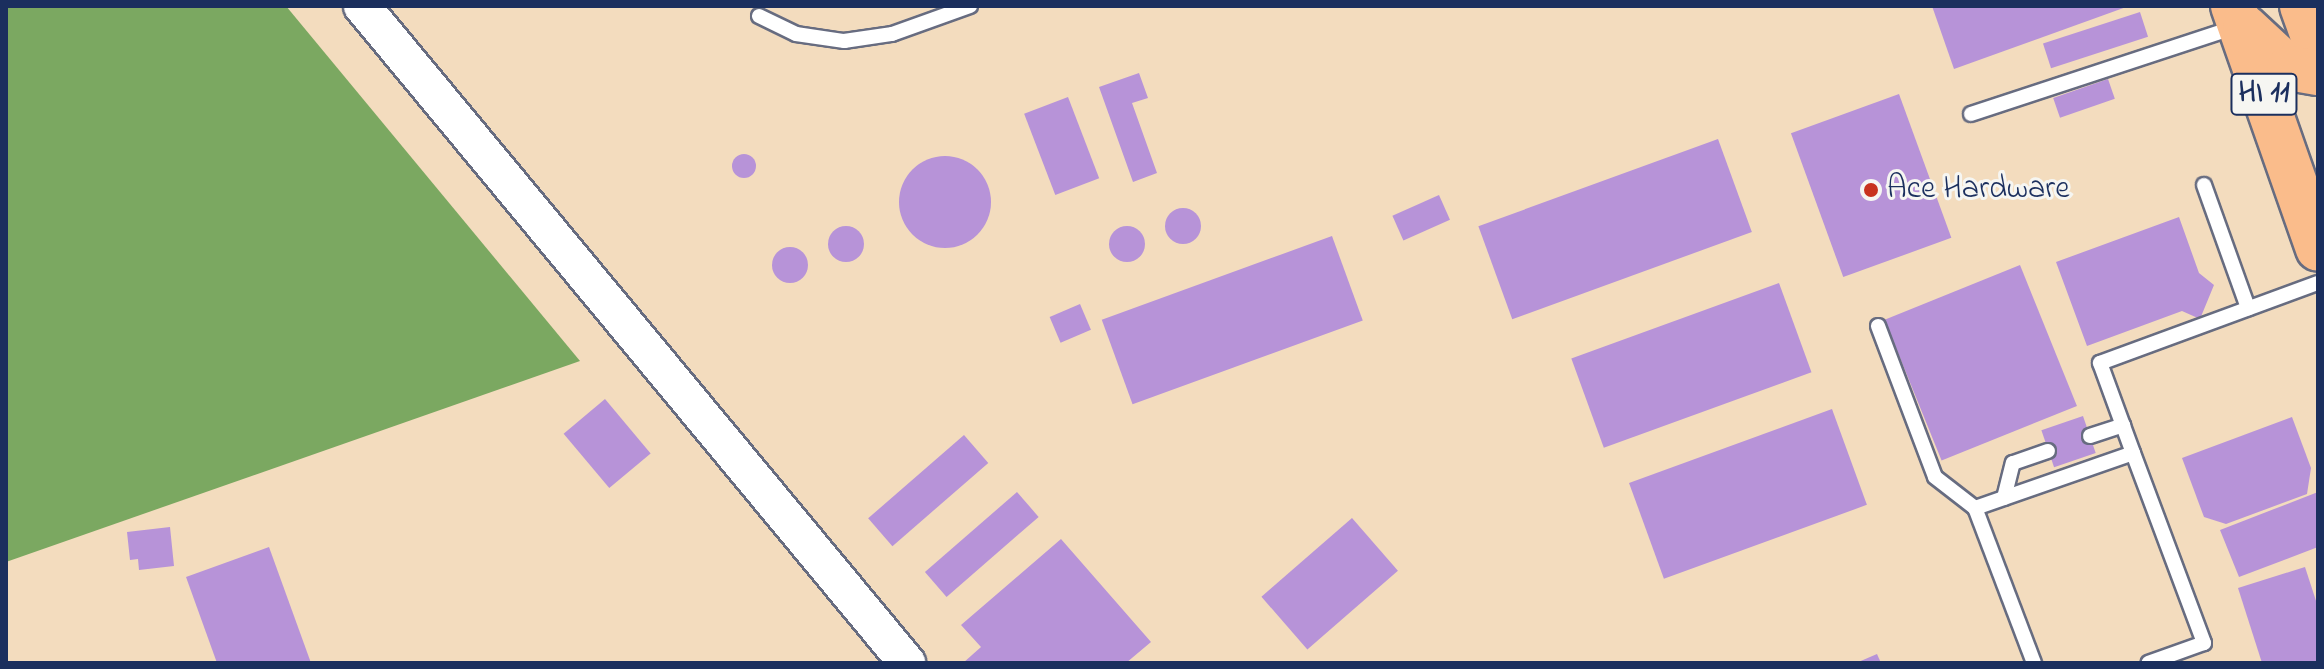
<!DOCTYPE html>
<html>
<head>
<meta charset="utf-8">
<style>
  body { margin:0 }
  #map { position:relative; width:2324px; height:669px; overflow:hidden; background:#f3dcbe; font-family:"Indie Flower",sans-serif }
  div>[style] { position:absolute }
  .forest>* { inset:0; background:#7ba861 }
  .building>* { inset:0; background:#b793d8; transform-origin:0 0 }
  .round { border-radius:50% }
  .roads { filter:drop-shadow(2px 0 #676c80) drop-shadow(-2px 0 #676c80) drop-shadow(0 2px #676c80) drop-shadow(0 -2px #676c80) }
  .service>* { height:14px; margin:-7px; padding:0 7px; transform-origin:7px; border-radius:7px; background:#fff }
  .tertiary>* { height:36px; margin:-18px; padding:0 18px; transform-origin:18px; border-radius:18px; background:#fff }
  .trunk>* { height:44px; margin:-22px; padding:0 22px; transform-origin:22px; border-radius:22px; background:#fabc8b }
  .dots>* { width:22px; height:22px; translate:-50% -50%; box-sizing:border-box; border:4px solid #f6f6f2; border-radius:50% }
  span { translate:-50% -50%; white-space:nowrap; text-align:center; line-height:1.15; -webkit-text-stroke:6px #f6f6f2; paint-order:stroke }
  .shield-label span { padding:2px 6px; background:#f6f6f2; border:2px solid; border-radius:6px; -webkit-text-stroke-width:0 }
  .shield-label { font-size:30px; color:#1b2f5e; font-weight:700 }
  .poi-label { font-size:32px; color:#1b2f5e }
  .left { translate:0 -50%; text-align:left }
  .frame { position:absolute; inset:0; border:8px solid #1b2f5e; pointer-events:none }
</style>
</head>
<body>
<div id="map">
  <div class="forest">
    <div style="clip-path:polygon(6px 6px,286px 6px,580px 361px,6px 562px)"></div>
  </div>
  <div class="building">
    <div style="clip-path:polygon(1932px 6px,2129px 6px,1954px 69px)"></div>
    <div style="left:2140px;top:12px;width:26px;height:102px;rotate:72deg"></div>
    <div style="clip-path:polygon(1139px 73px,1148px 98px,1132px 103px,1157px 173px,1133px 182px,1099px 87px)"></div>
    <div style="left:2108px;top:79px;width:21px;height:58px;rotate:71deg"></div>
    <div style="left:1899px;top:94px;width:153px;height:115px;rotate:70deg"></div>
    <div style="left:1068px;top:97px;width:87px;height:47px;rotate:69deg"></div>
    <div style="left:1718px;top:139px;width:99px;height:255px;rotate:70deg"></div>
    <div class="round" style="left:732px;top:154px;width:24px;height:24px"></div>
    <div class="round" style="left:899px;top:156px;width:92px;height:92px"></div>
    <div style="left:1439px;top:195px;width:27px;height:51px;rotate:66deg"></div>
    <div class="round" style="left:1165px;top:208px;width:36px;height:36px"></div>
    <div style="clip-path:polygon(2179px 217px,2199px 273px,2214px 285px,2200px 319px,2182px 311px,2087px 346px,2056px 262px)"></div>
    <div class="round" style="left:828px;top:226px;width:36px;height:36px"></div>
    <div class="round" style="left:1109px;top:226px;width:36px;height:36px"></div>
    <div style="left:1332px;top:236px;width:90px;height:245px;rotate:70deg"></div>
    <div class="round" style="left:772px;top:247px;width:36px;height:36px"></div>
    <div style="left:2020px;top:265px;width:152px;height:146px;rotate:68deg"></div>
    <div style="left:1779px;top:283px;width:95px;height:221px;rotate:70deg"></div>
    <div style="left:1080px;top:304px;width:28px;height:33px;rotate:67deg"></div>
    <div style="left:605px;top:399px;width:71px;height:54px;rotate:50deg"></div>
    <div style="left:1832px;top:409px;width:102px;height:216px;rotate:70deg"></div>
    <div style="left:2083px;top:416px;width:39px;height:44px;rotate:71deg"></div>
    <div style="clip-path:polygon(2292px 417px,2311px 468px,2307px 494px,2226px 524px,2204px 517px,2182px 458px)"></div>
    <div style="left:964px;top:435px;width:37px;height:127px;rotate:49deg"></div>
    <div style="left:1017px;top:492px;width:33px;height:122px;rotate:49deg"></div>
    <div style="clip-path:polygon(2318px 492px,2318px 547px,2239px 577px,2220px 530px)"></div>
    <div style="left:1352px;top:518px;width:70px;height:120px;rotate:49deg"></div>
    <div style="clip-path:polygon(170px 527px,174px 566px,139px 570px,138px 559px,130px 560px,127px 532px)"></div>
    <div style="clip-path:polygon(1061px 539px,1151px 642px,1126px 663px,963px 663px,981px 647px,961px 625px)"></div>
    <div style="clip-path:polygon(269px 547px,311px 663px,217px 663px,186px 577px)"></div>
    <div style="clip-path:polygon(2305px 567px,2318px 607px,2318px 661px,2262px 663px,2238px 588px)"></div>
    <div style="clip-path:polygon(1877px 654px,1881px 663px,1856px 663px)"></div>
  </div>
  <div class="roads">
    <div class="service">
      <div style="left:759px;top:16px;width:41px;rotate:25.9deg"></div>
      <div style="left:796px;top:34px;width:49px;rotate:8.3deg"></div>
      <div style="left:844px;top:41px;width:49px;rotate:-8.3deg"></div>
      <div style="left:892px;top:34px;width:83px;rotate:-19.7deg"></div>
      <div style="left:1971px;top:114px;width:279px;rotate:-18.2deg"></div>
      <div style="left:2204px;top:185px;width:131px;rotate:70.3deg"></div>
      <div style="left:1878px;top:326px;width:161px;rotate:69.3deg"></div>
      <div style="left:1935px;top:477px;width:51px;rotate:37.8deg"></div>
      <div style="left:2090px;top:436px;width:35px;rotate:-18deg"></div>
      <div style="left:2133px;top:453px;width:96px;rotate:-110.1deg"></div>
      <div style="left:2100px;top:363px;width:232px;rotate:-20.2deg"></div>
      <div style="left:2004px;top:498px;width:36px;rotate:-76deg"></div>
      <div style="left:2013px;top:463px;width:37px;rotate:-19deg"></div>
      <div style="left:2034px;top:663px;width:166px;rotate:-110.8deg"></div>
      <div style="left:1975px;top:508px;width:167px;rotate:-19.2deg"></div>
      <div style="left:2133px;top:453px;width:203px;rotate:69.5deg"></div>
      <div style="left:2204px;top:643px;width:59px;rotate:160.3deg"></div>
    </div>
    <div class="tertiary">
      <div style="left:362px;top:6px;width:854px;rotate:50.32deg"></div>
    </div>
    <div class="trunk">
      <div style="left:2233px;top:6px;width:257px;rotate:70.7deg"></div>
      <div style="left:2302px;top:6px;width:48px;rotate:70.4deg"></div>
      <div style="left:2245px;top:27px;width:60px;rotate:43deg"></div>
      <div style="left:2289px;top:68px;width:29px;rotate:10deg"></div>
    </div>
  </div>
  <div class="dots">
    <div style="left:1871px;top:190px;background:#c8321e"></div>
  </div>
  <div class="shield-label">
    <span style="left:2264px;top:94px">HI 11</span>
  </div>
  <div class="poi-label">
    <span class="left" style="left:1887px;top:190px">Ace Hardware</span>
  </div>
  <div class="frame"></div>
</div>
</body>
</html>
